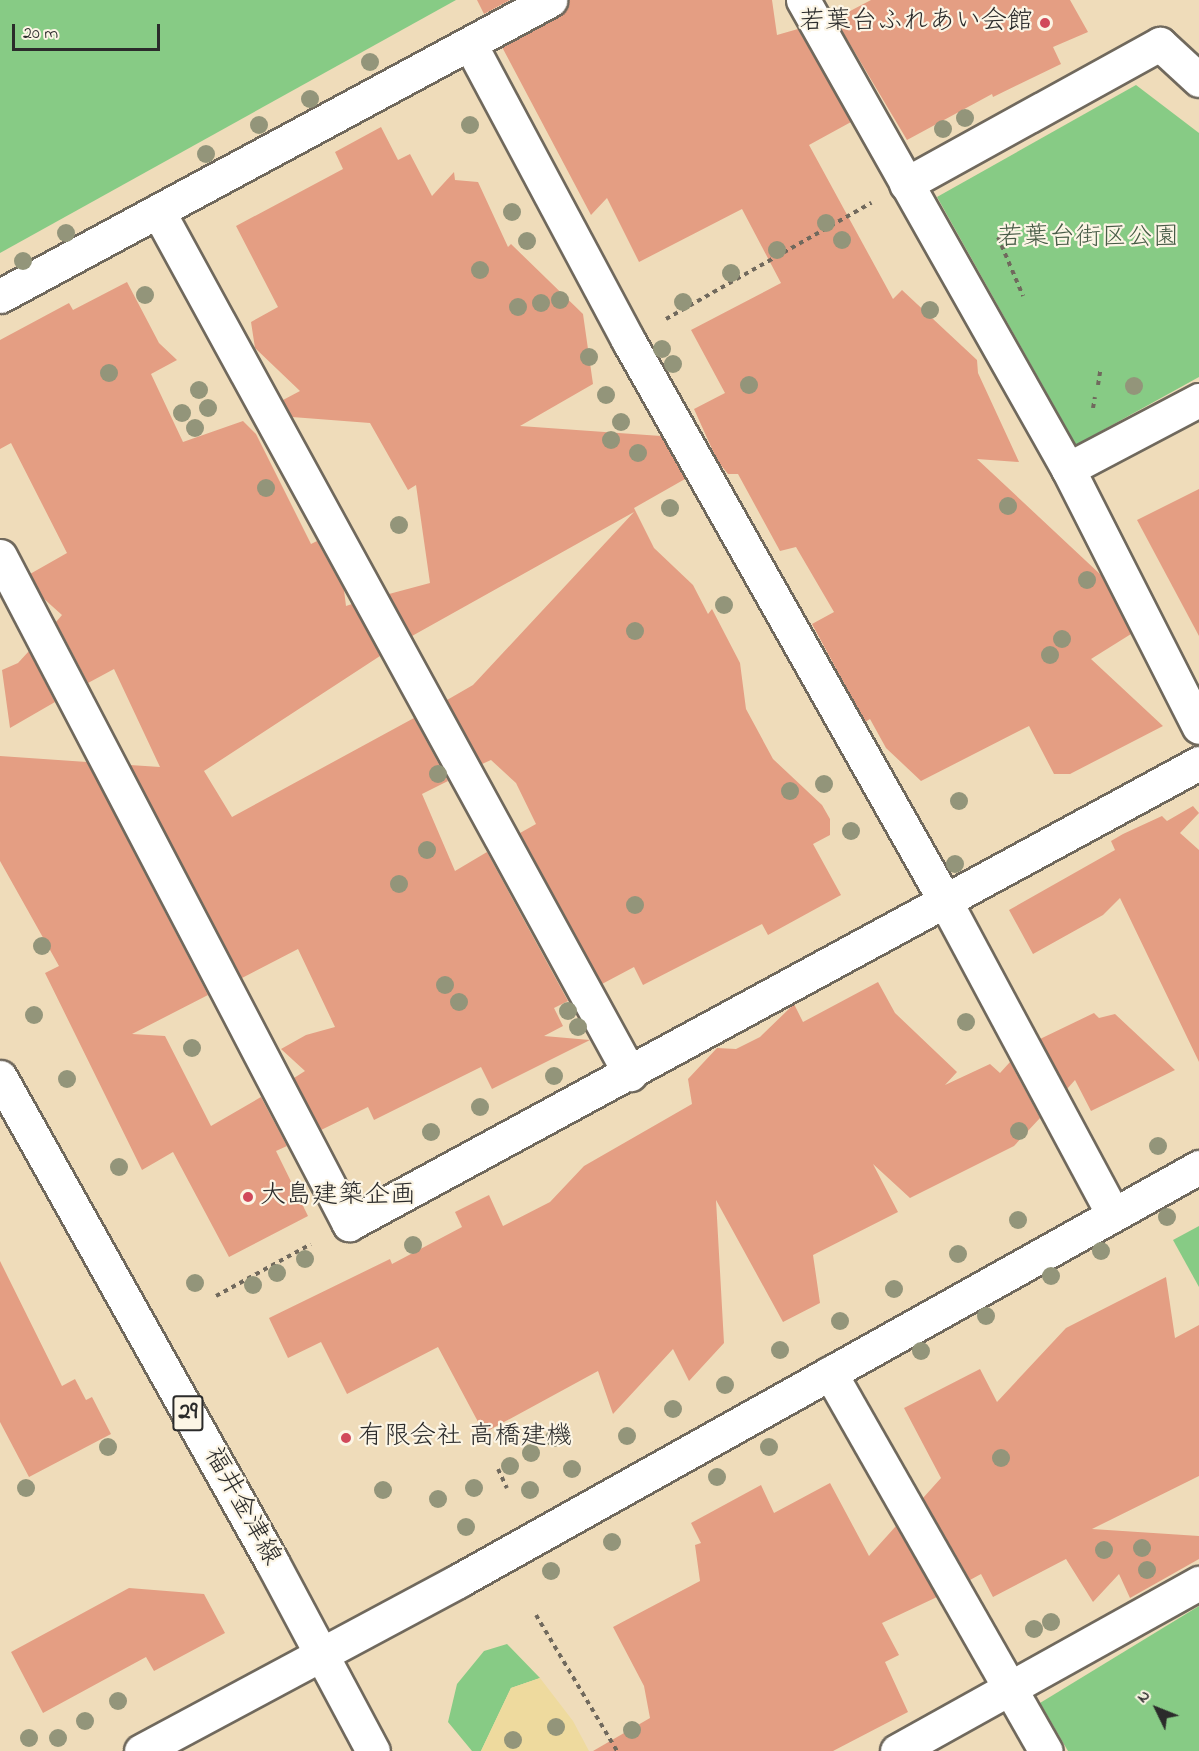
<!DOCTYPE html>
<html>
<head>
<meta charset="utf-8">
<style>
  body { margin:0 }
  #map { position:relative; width:1199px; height:1751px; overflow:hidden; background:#efdcba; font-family:"Indie Flower","Klee One",sans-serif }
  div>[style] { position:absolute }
  .green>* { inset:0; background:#87cb85 }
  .sand>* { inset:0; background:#eeda9e }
  .building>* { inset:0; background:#e49e83 }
  .path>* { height:4px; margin-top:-2px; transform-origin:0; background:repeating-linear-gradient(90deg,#70695d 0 4.5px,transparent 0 9px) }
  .roads { filter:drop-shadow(2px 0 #70695d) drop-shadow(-2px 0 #70695d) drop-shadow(0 2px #70695d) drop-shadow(0 -2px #70695d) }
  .minor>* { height:33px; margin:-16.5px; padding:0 16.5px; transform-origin:16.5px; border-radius:16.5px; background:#fff }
  .major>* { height:33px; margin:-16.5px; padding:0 16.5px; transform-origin:16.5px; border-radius:16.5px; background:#fff }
  .trees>* { width:18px; height:18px; margin:-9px; border-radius:50%; background:#93957a }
  .dots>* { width:16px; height:16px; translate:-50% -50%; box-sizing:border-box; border:3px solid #fcf5e5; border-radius:50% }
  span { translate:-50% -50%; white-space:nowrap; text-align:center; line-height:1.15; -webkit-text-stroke:4.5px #fcf5e5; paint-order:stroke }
  .shield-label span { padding:2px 4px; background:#fcf5e5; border:2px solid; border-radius:4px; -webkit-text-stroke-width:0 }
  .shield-label { font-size:24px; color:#2b2b2b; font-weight:700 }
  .poi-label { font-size:26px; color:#2b2b2b }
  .right { translate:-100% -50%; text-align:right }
  .left { translate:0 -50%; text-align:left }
  .park-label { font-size:26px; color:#475b46 }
  .street-label { font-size:26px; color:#2b2b2b }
  .north { position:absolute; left:1127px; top:1679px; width:60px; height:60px; -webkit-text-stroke:4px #fcf5e5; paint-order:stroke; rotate:313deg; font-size:16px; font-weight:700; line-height:24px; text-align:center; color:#2b2b2b }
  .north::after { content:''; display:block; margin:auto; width:21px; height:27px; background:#2b2b2b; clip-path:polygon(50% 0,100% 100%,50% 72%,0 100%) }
  .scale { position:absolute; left:12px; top:24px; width:148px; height:27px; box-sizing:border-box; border:3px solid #2b2b2b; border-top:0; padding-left:8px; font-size:18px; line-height:21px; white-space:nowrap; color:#2b2b2b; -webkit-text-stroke:4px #fcf5e5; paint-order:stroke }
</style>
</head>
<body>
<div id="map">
  <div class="green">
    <div style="clip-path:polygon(0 0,456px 0,0 253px)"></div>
    <div style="clip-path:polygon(1136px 85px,1199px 133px,1199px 377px,1076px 445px,937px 197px)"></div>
    <div style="clip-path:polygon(1199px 1226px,1199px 1287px,1173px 1240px)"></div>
    <div style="clip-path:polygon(1199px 1606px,1199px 1751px,1068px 1751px,1040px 1703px)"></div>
    <div style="clip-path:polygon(507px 1644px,540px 1678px,511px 1688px,481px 1751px,472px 1751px,448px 1722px,457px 1684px,484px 1651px)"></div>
  </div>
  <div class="sand">
    <div style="clip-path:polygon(540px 1678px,573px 1721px,589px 1751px,481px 1751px,511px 1688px)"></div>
  </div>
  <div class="building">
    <div style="clip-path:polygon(477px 0,510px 0,484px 14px)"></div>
    <div style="clip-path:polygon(569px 0,772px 0,777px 35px,798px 29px,851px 122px,809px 145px,893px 299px,902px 290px,977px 360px,978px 373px,1019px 462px,977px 459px,1101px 575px,1131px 634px,1091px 659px,1163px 726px,1070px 774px,1054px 774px,1029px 726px,921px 781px,886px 748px,870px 719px,865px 722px,812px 624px,834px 612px,796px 547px,780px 551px,738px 474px,728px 474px,717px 460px,694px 409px,725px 393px,691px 330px,781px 283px,742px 209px,639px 262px,607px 198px,591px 215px,502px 47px,559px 17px)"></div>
    <div style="clip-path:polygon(871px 0,1070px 0,1088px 32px,1053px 47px,1061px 64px,993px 97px,992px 94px,907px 140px,835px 19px)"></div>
    <div style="clip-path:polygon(381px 127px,398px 160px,410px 154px,432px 196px,454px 172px,455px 180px,478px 182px,508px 247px,511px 244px,583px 314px,593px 384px,520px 426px,661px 436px,685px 479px,634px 508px,654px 548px,693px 585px,708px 614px,712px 609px,740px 663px,746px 709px,773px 759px,822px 805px,830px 819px,830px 835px,813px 844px,841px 895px,768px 935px,762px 924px,643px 985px,634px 967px,602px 984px,520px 833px,536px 824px,516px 783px,491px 760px,482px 764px,447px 700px,473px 685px,634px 512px,412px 636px,389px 594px,430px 583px,416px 485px,408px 490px,370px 423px,292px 417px,283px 400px,300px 391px,255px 348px,251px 322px,278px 307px,236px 226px,343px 169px,335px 152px)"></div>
    <div style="clip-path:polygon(127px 282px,159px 343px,177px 360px,151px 374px,183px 442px,243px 421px,256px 434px,311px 544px,317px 541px,344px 590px,346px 606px,352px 604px,380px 656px,204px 771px,232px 817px,414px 718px,448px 781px,422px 794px,455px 871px,487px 852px,568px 1001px,554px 1008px,563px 1026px,544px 1036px,590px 1040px,492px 1089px,481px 1067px,374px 1120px,368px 1107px,321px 1130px,294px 1078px,305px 1071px,281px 1049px,306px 1035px,335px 1027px,298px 949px,242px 978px,130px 765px,160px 767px,114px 669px,88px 683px,56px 622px,62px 615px,43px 598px,30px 574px,67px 553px,11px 443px,0 449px,0 340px,69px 303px,73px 310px)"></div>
    <div style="clip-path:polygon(1199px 489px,1199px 636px,1137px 520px)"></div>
    <div style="clip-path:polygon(29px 651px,55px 702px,10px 728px,2px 670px,18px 663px)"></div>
    <div style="clip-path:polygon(0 756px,87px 762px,208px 995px,132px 1034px,165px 1036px,211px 1126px,261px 1097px,287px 1146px,276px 1151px,308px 1216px,229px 1257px,173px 1152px,142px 1170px,45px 973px,59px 966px,0 861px)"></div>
    <div style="clip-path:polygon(1193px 806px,1199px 813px,1180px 833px,1199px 850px,1199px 1062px,1120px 898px,1103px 915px,1033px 954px,1009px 910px,1115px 850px,1111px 841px,1123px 834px,1162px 816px,1167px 821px)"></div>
    <div style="clip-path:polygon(878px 982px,895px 1013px,957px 1072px,945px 1085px,990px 1064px,1000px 1073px,1010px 1062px,1040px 1118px,1014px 1146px,910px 1198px,873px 1164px,898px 1212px,813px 1255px,820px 1303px,783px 1322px,716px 1200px,724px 1343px,689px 1381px,673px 1349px,613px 1414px,598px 1371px,484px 1433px,438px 1347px,347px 1394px,321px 1342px,288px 1358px,269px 1318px,390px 1259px,392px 1264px,462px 1227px,455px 1212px,489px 1195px,503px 1226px,550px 1202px,584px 1166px,692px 1104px,688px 1079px,717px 1048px,736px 1049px,760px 1037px,794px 1004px,803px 1022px)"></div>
    <div style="clip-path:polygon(1094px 1013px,1099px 1018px,1115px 1014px,1175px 1070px,1091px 1111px,1075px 1080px,1067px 1089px,1040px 1039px)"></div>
    <div style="clip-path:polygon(0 1261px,62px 1386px,75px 1379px,86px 1400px,92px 1397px,111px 1434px,29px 1477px,0 1422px)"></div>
    <div style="clip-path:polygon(1166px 1277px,1175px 1338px,1199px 1325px,1199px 1476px,1092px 1529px,1199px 1536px,1199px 1559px,1130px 1598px,1119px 1574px,1093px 1602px,1066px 1559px,993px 1597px,981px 1574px,970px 1580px,923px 1498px,941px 1478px,904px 1408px,980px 1369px,997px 1402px,1066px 1328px)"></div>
    <div style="clip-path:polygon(830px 1483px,869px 1556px,896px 1526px,937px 1597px,882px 1623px,899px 1655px,885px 1662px,908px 1712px,833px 1751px,593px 1751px,650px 1718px,644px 1686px,613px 1627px,700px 1581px,695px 1545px,701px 1543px,691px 1523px,761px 1485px,774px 1513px)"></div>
    <div style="clip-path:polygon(129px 1588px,204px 1594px,225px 1633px,154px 1671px,146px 1657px,43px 1713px,11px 1652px)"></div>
  </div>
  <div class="path">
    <div style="left:998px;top:237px;width:64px;rotate:67deg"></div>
    <div style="left:666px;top:319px;width:236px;rotate:-29.5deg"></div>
    <div style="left:1098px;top:385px;width:18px;rotate:-81deg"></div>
    <div style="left:1093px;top:408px;width:11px;rotate:-80deg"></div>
    <div style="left:216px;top:1296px;width:108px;rotate:-28.7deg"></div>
    <div style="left:498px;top:1469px;width:21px;rotate:65deg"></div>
    <div style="left:536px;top:1615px;width:158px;rotate:59.2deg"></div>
  </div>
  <div class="roads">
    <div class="minor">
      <div style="left:803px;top:0;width:539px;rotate:60.53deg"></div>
      <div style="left:1068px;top:469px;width:289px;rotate:63.1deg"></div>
      <div style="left:470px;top:44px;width:336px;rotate:61.9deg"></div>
      <div style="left:628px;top:340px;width:642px;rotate:60.52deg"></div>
      <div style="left:944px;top:899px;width:357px;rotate:61.8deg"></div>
      <div style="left:906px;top:184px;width:290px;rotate:-28.9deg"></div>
      <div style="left:1160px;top:44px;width:53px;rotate:42.7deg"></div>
      <div style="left:158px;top:211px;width:984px;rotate:61.32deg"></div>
      <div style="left:0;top:296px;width:625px;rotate:-28.29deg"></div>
      <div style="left:1068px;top:469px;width:148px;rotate:-27.8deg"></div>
      <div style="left:0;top:556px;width:754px;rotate:62.41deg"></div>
      <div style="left:349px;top:1224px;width:967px;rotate:-28.47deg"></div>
      <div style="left:830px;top:1373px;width:435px;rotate:60.3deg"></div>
      <div style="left:141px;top:1751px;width:360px;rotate:-28.2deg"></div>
      <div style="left:458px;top:1581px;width:849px;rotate:-29.19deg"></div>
      <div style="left:897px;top:1751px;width:346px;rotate:-29.1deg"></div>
    </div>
    <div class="major">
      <div style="left:0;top:1077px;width:556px;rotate:60.72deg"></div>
      <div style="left:272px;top:1562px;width:214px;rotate:61.9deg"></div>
    </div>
  </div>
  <div class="trees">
    <div style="left:370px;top:62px"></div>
    <div style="left:310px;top:99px"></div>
    <div style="left:965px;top:118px"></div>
    <div style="left:259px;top:125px"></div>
    <div style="left:470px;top:125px"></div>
    <div style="left:943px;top:129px"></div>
    <div style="left:206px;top:154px"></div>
    <div style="left:512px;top:212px"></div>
    <div style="left:826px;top:223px"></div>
    <div style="left:66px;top:233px"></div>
    <div style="left:842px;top:240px"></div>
    <div style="left:527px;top:241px"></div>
    <div style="left:777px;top:250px"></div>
    <div style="left:23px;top:261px"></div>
    <div style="left:480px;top:270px"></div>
    <div style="left:731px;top:273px"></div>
    <div style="left:145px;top:295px"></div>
    <div style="left:560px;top:300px"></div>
    <div style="left:683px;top:302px"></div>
    <div style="left:541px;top:303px"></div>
    <div style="left:518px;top:307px"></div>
    <div style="left:930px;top:310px"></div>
    <div style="left:662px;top:349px"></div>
    <div style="left:589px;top:357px"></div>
    <div style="left:673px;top:364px"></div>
    <div style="left:109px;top:373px"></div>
    <div style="left:749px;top:385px"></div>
    <div style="left:1134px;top:386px"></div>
    <div style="left:199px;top:390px"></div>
    <div style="left:606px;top:395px"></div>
    <div style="left:208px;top:408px"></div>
    <div style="left:182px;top:413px"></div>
    <div style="left:621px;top:422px"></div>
    <div style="left:195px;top:428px"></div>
    <div style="left:611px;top:440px"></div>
    <div style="left:638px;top:453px"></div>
    <div style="left:266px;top:488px"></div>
    <div style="left:1008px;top:506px"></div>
    <div style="left:670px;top:508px"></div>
    <div style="left:399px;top:525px"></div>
    <div style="left:1087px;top:580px"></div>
    <div style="left:724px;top:605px"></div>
    <div style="left:635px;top:631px"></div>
    <div style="left:1062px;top:639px"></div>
    <div style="left:1050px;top:655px"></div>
    <div style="left:438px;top:774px"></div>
    <div style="left:824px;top:784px"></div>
    <div style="left:790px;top:791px"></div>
    <div style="left:959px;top:801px"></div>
    <div style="left:851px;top:831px"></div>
    <div style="left:427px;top:850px"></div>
    <div style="left:955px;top:864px"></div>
    <div style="left:399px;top:884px"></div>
    <div style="left:635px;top:905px"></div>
    <div style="left:42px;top:946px"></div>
    <div style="left:445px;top:985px"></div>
    <div style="left:459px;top:1002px"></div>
    <div style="left:568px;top:1011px"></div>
    <div style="left:34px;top:1015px"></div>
    <div style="left:966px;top:1022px"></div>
    <div style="left:578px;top:1027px"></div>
    <div style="left:192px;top:1048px"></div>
    <div style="left:554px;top:1076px"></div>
    <div style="left:67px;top:1079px"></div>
    <div style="left:480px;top:1107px"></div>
    <div style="left:1019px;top:1131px"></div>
    <div style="left:431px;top:1132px"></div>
    <div style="left:1158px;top:1146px"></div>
    <div style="left:119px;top:1167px"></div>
    <div style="left:1167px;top:1217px"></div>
    <div style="left:1018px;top:1220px"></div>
    <div style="left:413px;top:1245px"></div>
    <div style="left:1101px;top:1251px"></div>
    <div style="left:958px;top:1254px"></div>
    <div style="left:305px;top:1259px"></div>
    <div style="left:277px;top:1273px"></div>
    <div style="left:1051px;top:1276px"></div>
    <div style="left:195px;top:1283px"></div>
    <div style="left:253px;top:1285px"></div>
    <div style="left:894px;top:1289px"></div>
    <div style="left:986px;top:1316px"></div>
    <div style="left:840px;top:1321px"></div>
    <div style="left:780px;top:1350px"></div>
    <div style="left:921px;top:1351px"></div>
    <div style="left:725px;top:1385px"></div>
    <div style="left:673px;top:1409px"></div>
    <div style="left:627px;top:1436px"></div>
    <div style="left:554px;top:1438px"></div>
    <div style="left:108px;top:1447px"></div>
    <div style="left:769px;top:1447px"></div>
    <div style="left:531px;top:1453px"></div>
    <div style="left:1001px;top:1458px"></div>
    <div style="left:510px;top:1466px"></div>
    <div style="left:572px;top:1469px"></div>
    <div style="left:717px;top:1477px"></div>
    <div style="left:26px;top:1488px"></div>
    <div style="left:474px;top:1488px"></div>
    <div style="left:383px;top:1490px"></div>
    <div style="left:530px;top:1490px"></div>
    <div style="left:438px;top:1499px"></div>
    <div style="left:466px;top:1527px"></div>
    <div style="left:612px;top:1542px"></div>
    <div style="left:1142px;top:1548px"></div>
    <div style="left:1104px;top:1550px"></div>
    <div style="left:1147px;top:1570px"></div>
    <div style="left:551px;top:1571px"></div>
    <div style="left:1051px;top:1622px"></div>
    <div style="left:1034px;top:1629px"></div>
    <div style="left:118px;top:1701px"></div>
    <div style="left:85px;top:1721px"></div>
    <div style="left:556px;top:1727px"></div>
    <div style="left:632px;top:1730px"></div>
    <div style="left:29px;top:1738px"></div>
    <div style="left:58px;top:1738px"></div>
    <div style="left:513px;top:1740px"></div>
  </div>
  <div class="dots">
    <div style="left:1045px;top:23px;background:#d1495b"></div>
    <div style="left:248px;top:1197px;background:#d1495b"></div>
    <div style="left:346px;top:1438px;background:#d1495b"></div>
  </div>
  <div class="shield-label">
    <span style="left:188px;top:1413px">29</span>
  </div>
  <div class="poi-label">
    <span class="right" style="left:1033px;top:23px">若葉台ふれあい会館</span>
    <span class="left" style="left:260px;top:1197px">大島建築企画</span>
    <span class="left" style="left:358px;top:1438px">有限会社 高橋建機</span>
  </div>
  <div class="park-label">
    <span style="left:1088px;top:239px">若葉台街区公園</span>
  </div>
  <div class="street-label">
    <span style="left:241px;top:1507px;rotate:61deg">福井金津線</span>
  </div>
  <div class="north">N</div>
  <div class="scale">20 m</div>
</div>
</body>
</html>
